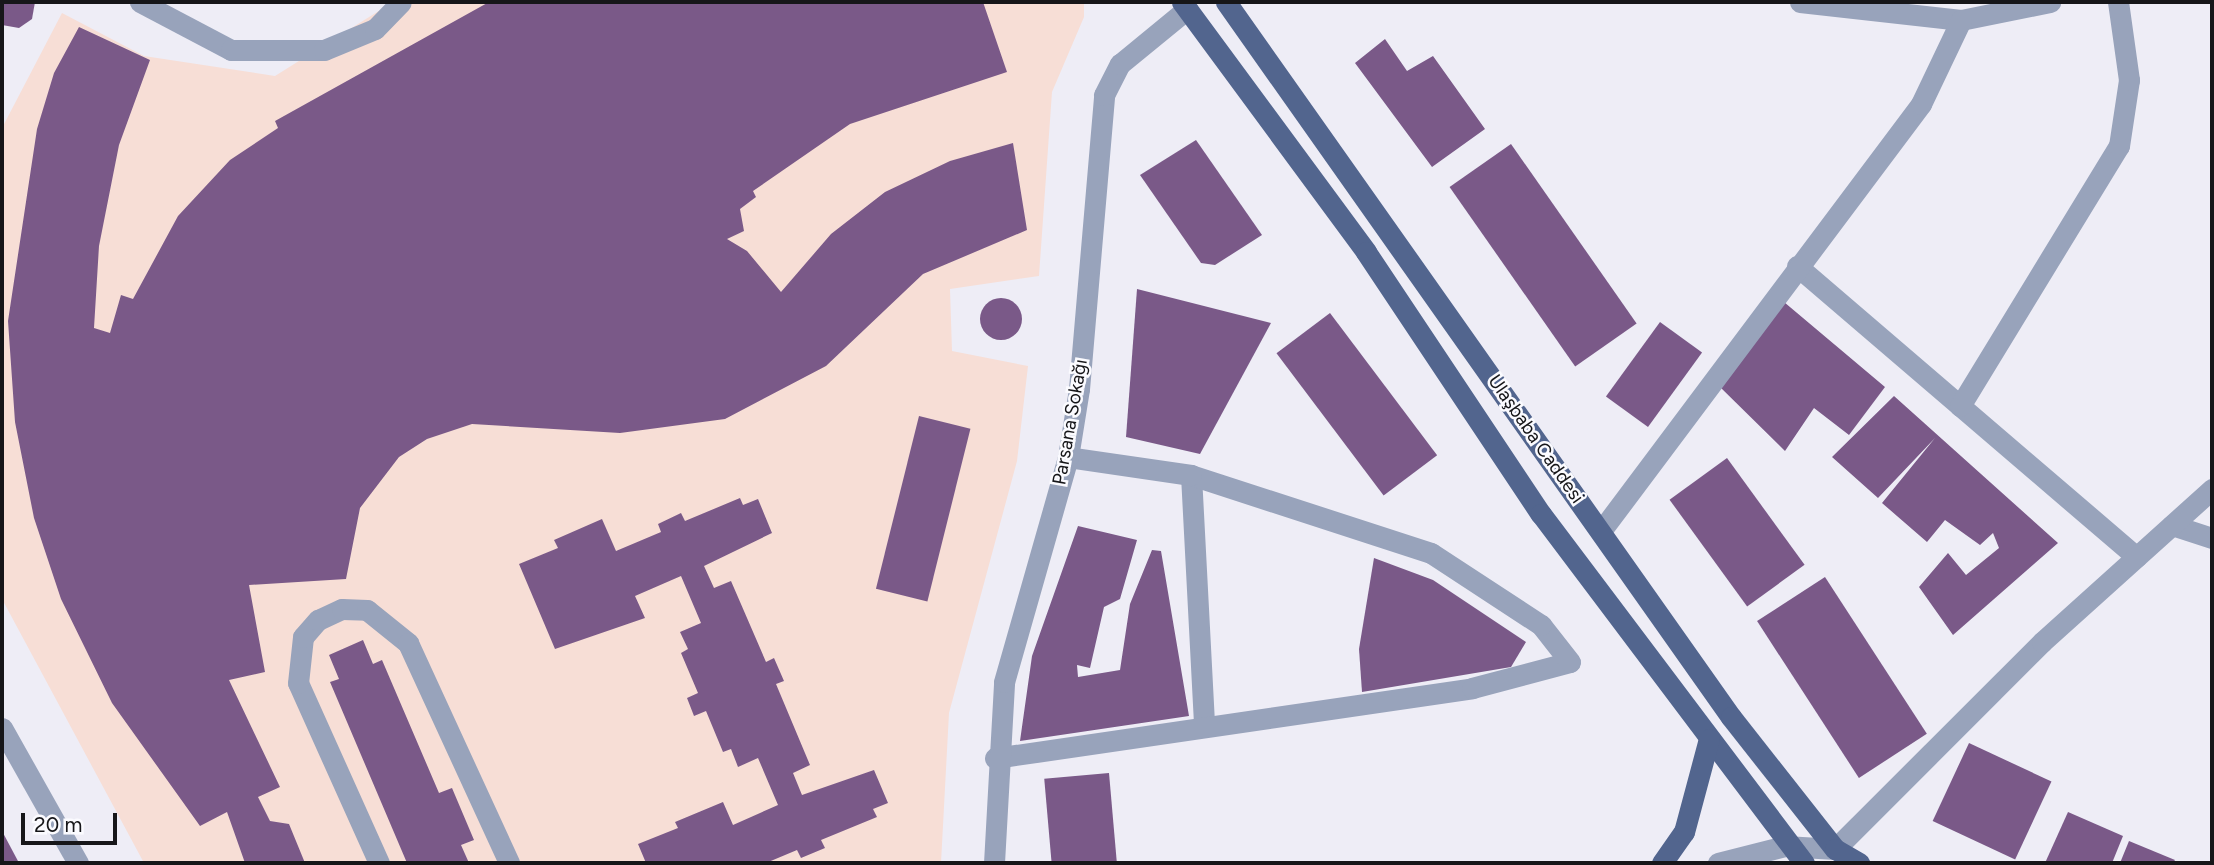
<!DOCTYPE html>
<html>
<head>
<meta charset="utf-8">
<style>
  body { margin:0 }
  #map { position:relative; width:2214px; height:865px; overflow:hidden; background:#eeedf6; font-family:Figtree,sans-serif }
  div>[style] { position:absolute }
  .medical>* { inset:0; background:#f7ded6 }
  .building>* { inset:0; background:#7a5988; transform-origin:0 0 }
  .round { border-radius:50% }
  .minor>* { height:21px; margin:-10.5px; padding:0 10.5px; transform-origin:10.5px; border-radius:10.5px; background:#98a3bb }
  .major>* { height:21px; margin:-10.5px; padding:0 10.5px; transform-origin:10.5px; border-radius:10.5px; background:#52658e }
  span { translate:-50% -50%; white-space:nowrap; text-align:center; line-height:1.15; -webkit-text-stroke:5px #fbfbff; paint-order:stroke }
  .street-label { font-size:19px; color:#161619 }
  .frame { position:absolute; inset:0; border:4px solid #161619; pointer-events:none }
  .scale { position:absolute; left:21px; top:813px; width:96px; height:32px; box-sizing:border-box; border:4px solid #161619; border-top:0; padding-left:9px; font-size:21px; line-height:24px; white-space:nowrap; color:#161619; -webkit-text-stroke:5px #fbfbff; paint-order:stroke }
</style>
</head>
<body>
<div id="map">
  <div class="medical">
    <div style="clip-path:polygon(393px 2px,1084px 2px,1084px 17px,1052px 92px,1039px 276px,950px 289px,952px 351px,1028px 366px,1017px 461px,949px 713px,941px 863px,144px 863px,2px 599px,2px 128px,62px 13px,144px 56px,275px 76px)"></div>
  </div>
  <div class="building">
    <div style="clip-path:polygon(2px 2px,35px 2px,32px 19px,19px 28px,2px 25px)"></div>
    <div style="clip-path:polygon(489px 2px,983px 2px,1007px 72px,850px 124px,753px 191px,756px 197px,740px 209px,744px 231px,727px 239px,747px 251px,781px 292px,831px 234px,885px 192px,950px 161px,1013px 143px,1027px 230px,923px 274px,826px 366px,725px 419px,620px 433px,472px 424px,427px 439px,399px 457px,360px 508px,346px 579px,249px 585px,265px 672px,229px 680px,280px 787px,258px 797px,270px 821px,289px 824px,305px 863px,245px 863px,227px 812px,200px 826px,112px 703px,61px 599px,34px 518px,15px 422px,8px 321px,37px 129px,54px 73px,79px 27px,150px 60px,119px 145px,99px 246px,94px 328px,110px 333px,121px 295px,133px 299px,178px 216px,230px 160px,278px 128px,275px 121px)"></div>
    <div style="clip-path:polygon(1385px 39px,1407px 71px,1433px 56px,1485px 129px,1432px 167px,1355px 63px)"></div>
    <div style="clip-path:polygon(1196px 140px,1262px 235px,1215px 265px,1201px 263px,1140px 175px)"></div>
    <div style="left:1511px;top:144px;width:219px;height:75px;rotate:55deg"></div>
    <div style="clip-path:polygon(1137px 289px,1271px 323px,1200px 454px,1126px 437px)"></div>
    <div class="round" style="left:980px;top:298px;width:42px;height:42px"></div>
    <div style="clip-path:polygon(1784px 302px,1885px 387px,1849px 435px,1814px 408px,1785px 451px,1719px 386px)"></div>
    <div style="left:1330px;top:313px;width:178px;height:67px;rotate:53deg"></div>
    <div style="left:1660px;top:322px;width:52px;height:92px;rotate:36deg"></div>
    <div style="clip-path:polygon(1894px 396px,2058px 543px,1953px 635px,1919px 587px,1948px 553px,1966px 575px,1999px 548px,1993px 533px,1980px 545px,1945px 520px,1927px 542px,1882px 503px,1935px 438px,1878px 498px,1832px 457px)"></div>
    <div style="left:919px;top:416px;width:53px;height:178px;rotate:14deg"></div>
    <div style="left:1727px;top:458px;width:132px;height:71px;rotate:54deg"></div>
    <div style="clip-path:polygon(740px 498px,743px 505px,758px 499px,772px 533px,704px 566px,714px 588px,731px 581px,766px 662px,774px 658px,784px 681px,776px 684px,810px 765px,793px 773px,802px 795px,874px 770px,888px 803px,873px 809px,877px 817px,821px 840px,825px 848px,801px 858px,797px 850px,766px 863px,646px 863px,638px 844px,678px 828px,675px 822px,723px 802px,733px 825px,778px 805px,758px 758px,738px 767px,731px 749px,723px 752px,706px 711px,694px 716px,687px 698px,698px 693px,681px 653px,688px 649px,680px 632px,701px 623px,681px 576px,635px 596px,645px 618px,555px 649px,519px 564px,558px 548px,554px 540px,602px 519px,616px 551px,661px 532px,658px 524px,681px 513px,685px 521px)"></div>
    <div style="clip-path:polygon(1078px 526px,1137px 540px,1120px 599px,1104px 607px,1090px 668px,1077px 665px,1078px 677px,1120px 670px,1130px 604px,1152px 550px,1161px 551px,1189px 716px,1020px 741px,1032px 656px)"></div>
    <div style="clip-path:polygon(1374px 558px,1433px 580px,1526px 642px,1511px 667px,1362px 692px,1359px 649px)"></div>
    <div style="left:1825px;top:577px;width:187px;height:81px;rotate:57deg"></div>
    <div style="clip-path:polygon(363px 640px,373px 664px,382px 660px,439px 793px,452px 788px,474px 840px,461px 845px,469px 863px,407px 863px,330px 682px,339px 679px,329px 655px)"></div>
    <div style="left:1969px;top:743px;width:91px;height:86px;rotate:25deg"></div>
    <div style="left:1109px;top:773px;width:89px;height:65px;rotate:85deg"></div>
    <div style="clip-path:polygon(2068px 812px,2123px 836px,2112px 863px,2045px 863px)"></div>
    <div style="clip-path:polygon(2px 831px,19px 863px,2px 863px)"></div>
    <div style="clip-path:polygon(2129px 841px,2175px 860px,2173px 863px,2120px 863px)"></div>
  </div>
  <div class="minor">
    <div style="left:140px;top:2px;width:103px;rotate:27.8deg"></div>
    <div style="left:231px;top:50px;width:93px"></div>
    <div style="left:324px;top:50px;width:55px;rotate:-22.4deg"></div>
    <div style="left:375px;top:29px;width:37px;rotate:-46deg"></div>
    <div style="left:1800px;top:2px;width:162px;rotate:6.4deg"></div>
    <div style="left:1961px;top:20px;width:91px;rotate:-11.4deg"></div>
    <div style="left:1797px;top:266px;width:447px;rotate:40.6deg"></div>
    <div style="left:1960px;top:406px;width:305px;rotate:-58.6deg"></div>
    <div style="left:2119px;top:146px;width:67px;rotate:-81.4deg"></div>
    <div style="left:2129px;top:80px;width:79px;rotate:-98deg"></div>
    <div style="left:1191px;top:475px;width:251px;rotate:87deg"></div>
    <div style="left:2172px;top:525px;width:42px;rotate:18deg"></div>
    <div style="left:1601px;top:531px;width:534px;rotate:-53.15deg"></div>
    <div style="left:1921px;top:104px;width:93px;rotate:-64.5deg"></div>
    <div style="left:2px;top:728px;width:155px;rotate:60.6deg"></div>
    <div style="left:995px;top:758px;width:482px;rotate:-8.3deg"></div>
    <div style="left:1472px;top:688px;width:101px;rotate:-14.9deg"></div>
    <div style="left:1570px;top:662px;width:47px;rotate:-128.1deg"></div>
    <div style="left:1541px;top:625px;width:131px;rotate:-146.8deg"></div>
    <div style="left:1431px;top:553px;width:252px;rotate:-162deg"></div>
    <div style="left:1191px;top:475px;width:124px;rotate:-171.7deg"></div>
    <div style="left:379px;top:863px;width:197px;rotate:-114.2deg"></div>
    <div style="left:298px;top:683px;width:46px;rotate:-83.8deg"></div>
    <div style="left:303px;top:637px;width:23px;rotate:-49deg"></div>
    <div style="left:318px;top:620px;width:26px;rotate:-25deg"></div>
    <div style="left:342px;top:609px;width:25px;rotate:2deg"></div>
    <div style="left:367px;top:610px;width:53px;rotate:38.8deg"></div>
    <div style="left:408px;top:643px;width:242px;rotate:65.3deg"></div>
    <div style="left:994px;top:863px;width:181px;rotate:-86.8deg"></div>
    <div style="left:1004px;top:682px;width:234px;rotate:-74.1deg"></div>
    <div style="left:1068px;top:457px;width:69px;rotate:-80.8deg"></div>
    <div style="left:1079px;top:389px;width:295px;rotate:-85.1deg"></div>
    <div style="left:1104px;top:95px;width:35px;rotate:-63deg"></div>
    <div style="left:1120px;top:64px;width:87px;rotate:-39.4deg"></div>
    <div style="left:1718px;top:863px;width:69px;rotate:-14.2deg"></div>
    <div style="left:1785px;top:846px;width:50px;rotate:3.4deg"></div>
    <div style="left:1835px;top:849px;width:293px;rotate:-45deg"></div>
    <div style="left:2042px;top:642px;width:229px;rotate:-42deg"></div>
  </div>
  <div class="major">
    <div style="left:1182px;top:2px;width:310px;rotate:53.6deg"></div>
    <div style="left:1366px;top:252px;width:315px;rotate:56.3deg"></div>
    <div style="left:1541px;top:514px;width:437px;rotate:53deg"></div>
    <div style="left:1226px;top:2px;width:875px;rotate:54.77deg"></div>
    <div style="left:1731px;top:717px;width:168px;rotate:51.8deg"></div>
    <div style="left:1835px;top:849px;width:28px;rotate:30deg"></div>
    <div style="left:1662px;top:863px;width:38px;rotate:-55deg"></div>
    <div style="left:1684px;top:832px;width:96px;rotate:-75deg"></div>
  </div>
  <div class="street-label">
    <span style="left:1070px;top:422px;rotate:-80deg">Parsana Sokağı</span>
    <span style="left:1536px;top:439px;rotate:55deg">Ulaşbaba Caddesi</span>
  </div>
  <div class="frame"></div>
  <div class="scale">20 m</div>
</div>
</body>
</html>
